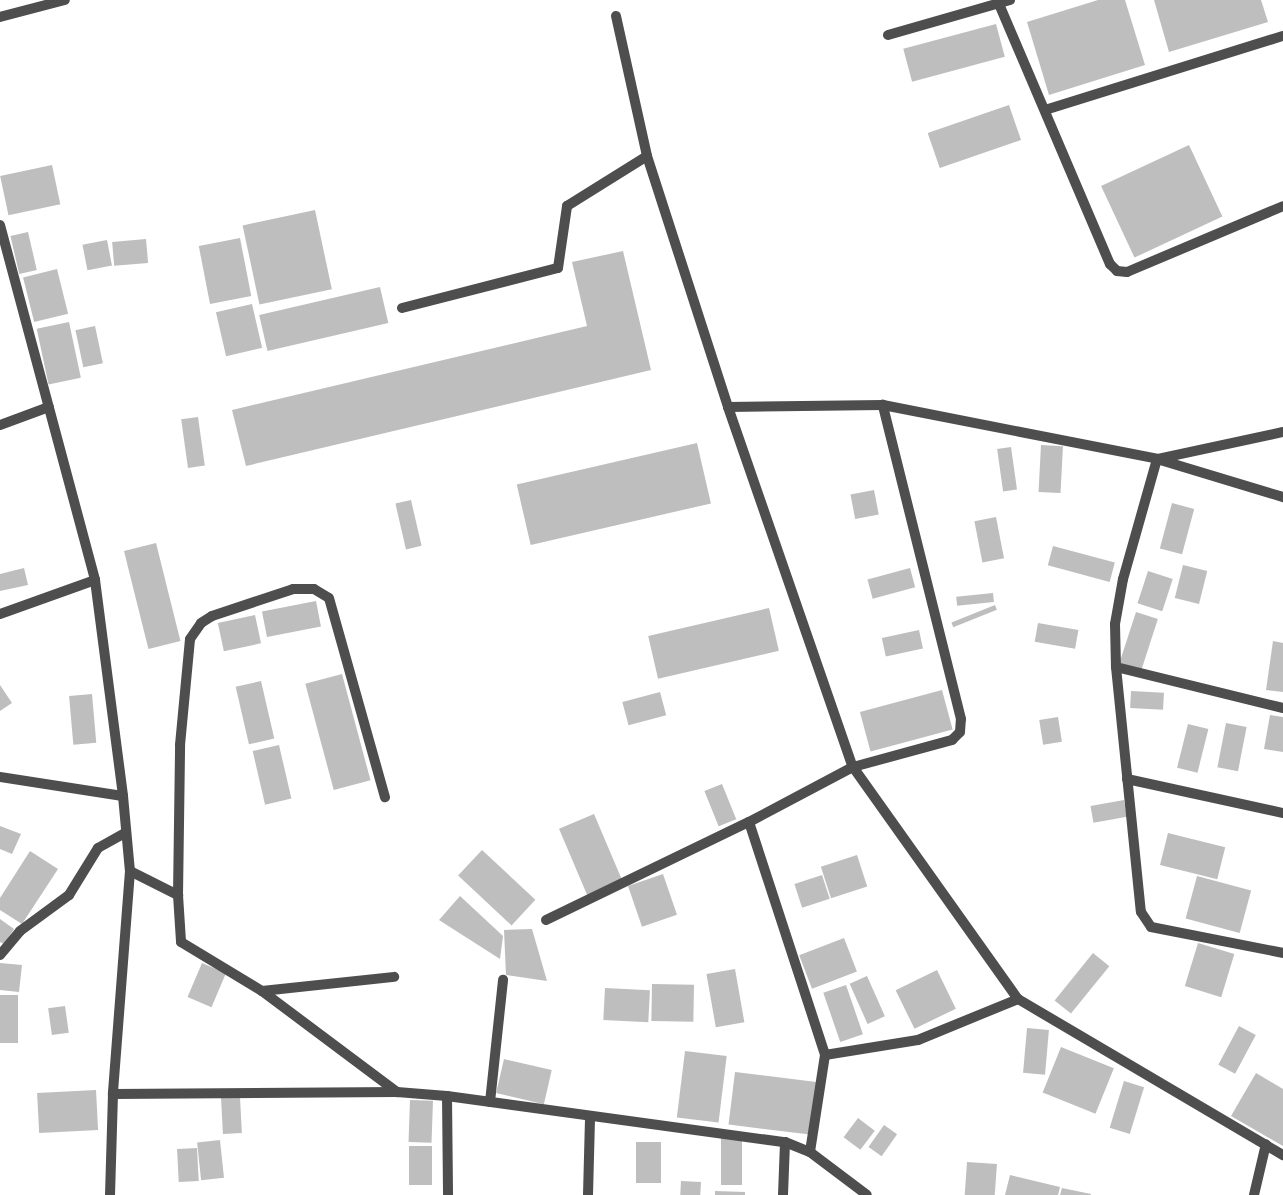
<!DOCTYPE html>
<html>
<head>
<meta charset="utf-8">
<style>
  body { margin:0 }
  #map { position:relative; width:1283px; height:1195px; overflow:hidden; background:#fff; font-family:Roboto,sans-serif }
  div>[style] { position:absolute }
  .building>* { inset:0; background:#bebebe; transform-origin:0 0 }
  .service>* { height:10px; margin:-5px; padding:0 5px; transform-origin:5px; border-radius:5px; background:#4e4e4e }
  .minor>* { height:10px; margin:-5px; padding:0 5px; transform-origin:5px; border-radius:5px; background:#4e4e4e }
  .tertiary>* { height:10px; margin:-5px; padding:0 5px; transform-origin:5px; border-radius:5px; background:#4e4e4e }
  span { translate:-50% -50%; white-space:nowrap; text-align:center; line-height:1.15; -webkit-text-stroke:4px #fff; paint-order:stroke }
</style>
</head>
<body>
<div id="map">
  <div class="building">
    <div style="clip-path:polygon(1098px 0,1125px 0,1145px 65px,1049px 95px,1027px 22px)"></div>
    <div style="clip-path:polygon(1154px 0,1261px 0,1268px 22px,1169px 52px)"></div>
    <div style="left:996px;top:24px;width:34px;height:96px;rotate:75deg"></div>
    <div style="left:1009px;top:105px;width:37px;height:86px;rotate:71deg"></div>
    <div style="left:1189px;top:145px;width:79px;height:97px;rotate:65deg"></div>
    <div style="left:52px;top:165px;width:40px;height:53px;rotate:78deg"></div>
    <div style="left:315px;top:210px;width:81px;height:74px;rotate:78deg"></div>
    <div style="left:28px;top:232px;width:39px;height:18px;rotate:77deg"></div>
    <div style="left:240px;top:238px;width:59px;height:42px;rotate:79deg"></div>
    <div style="left:146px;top:239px;width:24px;height:34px;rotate:85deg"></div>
    <div style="left:107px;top:240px;width:26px;height:25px;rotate:79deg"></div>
    <div style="clip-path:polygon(623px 251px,651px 370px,246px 466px,232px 410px,587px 326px,572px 262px)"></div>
    <div style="left:57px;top:269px;width:46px;height:35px;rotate:76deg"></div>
    <div style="left:380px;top:287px;width:37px;height:124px;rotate:77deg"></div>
    <div style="left:252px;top:304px;width:45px;height:37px;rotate:77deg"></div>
    <div style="left:69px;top:322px;width:57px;height:33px;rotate:78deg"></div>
    <div style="left:95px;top:326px;width:38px;height:20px;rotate:78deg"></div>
    <div style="left:198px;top:417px;width:49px;height:17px;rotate:82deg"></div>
    <div style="left:697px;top:443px;width:62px;height:185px;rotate:77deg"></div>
    <div style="left:1041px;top:445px;width:22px;height:47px;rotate:3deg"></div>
    <div style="left:1011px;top:447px;width:43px;height:14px;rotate:82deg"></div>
    <div style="left:874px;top:490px;width:25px;height:24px;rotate:79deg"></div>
    <div style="left:411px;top:500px;width:47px;height:16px;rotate:77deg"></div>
    <div style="left:1172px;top:503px;width:23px;height:47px;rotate:15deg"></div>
    <div style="left:996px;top:517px;width:42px;height:22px;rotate:79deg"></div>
    <div style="left:156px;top:543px;width:101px;height:33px;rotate:76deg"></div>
    <div style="left:1053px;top:546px;width:64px;height:20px;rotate:15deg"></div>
    <div style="left:1183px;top:565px;width:25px;height:34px;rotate:14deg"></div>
    <div style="clip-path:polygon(24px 568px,28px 585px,0 591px,0 574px)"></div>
    <div style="left:910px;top:568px;width:20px;height:44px;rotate:75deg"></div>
    <div style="left:1148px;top:571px;width:26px;height:34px;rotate:18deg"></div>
    <div style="left:993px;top:593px;width:9px;height:37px;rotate:84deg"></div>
    <div style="left:316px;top:601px;width:26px;height:55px;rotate:79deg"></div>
    <div style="left:995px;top:605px;width:5px;height:47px;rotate:68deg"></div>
    <div style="left:769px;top:608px;width:44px;height:124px;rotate:77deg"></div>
    <div style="left:1136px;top:612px;width:23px;height:54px;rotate:18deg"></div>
    <div style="left:255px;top:615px;width:29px;height:38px;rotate:78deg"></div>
    <div style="left:1038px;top:623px;width:41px;height:19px;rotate:10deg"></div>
    <div style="left:919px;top:630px;width:19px;height:38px;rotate:78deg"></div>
    <div style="clip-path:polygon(1273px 641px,1283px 643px,1283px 692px,1266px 690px)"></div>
    <div style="left:342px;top:674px;width:110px;height:38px;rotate:75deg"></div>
    <div style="left:261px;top:681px;width:59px;height:26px;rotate:77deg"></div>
    <div style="clip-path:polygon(0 685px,12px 703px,0 711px)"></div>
    <div style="left:942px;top:690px;width:41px;height:85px;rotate:75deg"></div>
    <div style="left:1131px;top:691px;width:33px;height:17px;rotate:3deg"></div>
    <div style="left:660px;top:692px;width:24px;height:39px;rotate:75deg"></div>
    <div style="left:92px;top:694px;width:49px;height:23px;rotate:85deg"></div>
    <div style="clip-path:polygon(1270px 715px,1283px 717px,1283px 752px,1264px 749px)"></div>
    <div style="left:1058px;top:717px;width:25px;height:19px;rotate:81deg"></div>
    <div style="left:1226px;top:723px;width:21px;height:45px;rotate:11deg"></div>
    <div style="left:1188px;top:724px;width:21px;height:45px;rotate:14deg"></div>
    <div style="left:279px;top:745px;width:55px;height:27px;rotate:77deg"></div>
    <div style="left:722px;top:784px;width:38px;height:19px;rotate:68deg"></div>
    <div style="left:1124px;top:800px;width:17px;height:34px;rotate:80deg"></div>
    <div style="left:594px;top:814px;width:72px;height:38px;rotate:67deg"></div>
    <div style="clip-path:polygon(0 826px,21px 834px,12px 854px,0 849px)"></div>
    <div style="left:1168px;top:833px;width:59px;height:33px;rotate:14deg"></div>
    <div style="left:482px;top:850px;width:73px;height:35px;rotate:43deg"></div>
    <div style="clip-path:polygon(30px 851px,58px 869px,22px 924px,0 910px,0 898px)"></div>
    <div style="left:857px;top:855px;width:33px;height:38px;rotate:72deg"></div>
    <div style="left:663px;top:874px;width:43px;height:37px;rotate:71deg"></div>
    <div style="left:822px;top:875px;width:25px;height:29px;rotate:72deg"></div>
    <div style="left:1197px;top:876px;width:56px;height:44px;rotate:15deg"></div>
    <div style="clip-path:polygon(460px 896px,503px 936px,500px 959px,439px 920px)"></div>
    <div style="clip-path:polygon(0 919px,14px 929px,4px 944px,0 942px)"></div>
    <div style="clip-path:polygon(532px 929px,547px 981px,506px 975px,504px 930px)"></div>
    <div style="left:844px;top:938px;width:36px;height:48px;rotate:69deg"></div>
    <div style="left:1198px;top:943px;width:38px;height:45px;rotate:17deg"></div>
    <div style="left:1093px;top:953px;width:21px;height:61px;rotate:39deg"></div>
    <div style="clip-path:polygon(0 963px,22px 965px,19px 992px,0 990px)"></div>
    <div style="left:202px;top:963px;width:26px;height:37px;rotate:23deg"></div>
    <div style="left:735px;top:969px;width:54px;height:29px;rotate:80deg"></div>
    <div style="left:937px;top:970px;width:43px;height:46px;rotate:64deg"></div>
    <div style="left:867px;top:976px;width:44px;height:19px;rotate:66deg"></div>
    <div style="left:652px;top:984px;width:42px;height:37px;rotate:1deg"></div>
    <div style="left:846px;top:985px;width:52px;height:24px;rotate:71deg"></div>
    <div style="left:605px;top:988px;width:45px;height:32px;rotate:3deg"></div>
    <div style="left:0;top:995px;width:18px;height:48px"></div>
    <div style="left:65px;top:1006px;width:27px;height:17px;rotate:82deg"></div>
    <div style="left:1239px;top:1026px;width:19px;height:44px;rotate:28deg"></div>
    <div style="left:1027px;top:1028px;width:22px;height:45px;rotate:5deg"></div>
    <div style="left:1061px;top:1047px;width:57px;height:49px;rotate:22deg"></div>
    <div style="left:685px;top:1051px;width:42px;height:67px;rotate:7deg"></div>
    <div style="left:504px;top:1059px;width:49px;height:35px;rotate:13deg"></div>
    <div style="left:735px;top:1072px;width:82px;height:53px;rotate:7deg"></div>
    <div style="clip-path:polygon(1256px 1073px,1283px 1089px,1283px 1146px,1231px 1116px)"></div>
    <div style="left:1124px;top:1081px;width:21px;height:49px;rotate:17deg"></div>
    <div style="left:96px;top:1090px;width:40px;height:59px;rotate:87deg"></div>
    <div style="left:240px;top:1097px;width:36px;height:19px;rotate:87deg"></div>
    <div style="left:410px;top:1100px;width:23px;height:42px;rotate:2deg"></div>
    <div style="left:858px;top:1118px;width:21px;height:24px;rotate:37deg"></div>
    <div style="left:884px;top:1125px;width:16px;height:27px;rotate:35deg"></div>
    <div style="left:721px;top:1138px;width:21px;height:47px"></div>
    <div style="left:220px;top:1140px;width:38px;height:23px;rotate:84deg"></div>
    <div style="left:636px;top:1142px;width:25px;height:41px"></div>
    <div style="left:409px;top:1146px;width:23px;height:39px"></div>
    <div style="left:197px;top:1148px;width:33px;height:20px;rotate:87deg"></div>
    <div style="left:967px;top:1162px;width:30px;height:33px;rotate:4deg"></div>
    <div style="clip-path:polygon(1010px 1175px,1060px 1187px,1058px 1195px,1005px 1195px)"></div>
    <div style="left:681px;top:1181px;width:20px;height:14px;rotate:3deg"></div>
    <div style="clip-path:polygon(1062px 1188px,1091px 1194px,1091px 1195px,1060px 1195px)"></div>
    <div style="clip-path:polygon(715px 1191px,745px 1192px,745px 1195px,715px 1195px)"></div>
  </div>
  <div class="service">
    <div style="left:402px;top:308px;width:161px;rotate:-14.4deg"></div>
    <div style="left:558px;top:268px;width:63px;rotate:-81.7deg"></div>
    <div style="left:567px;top:206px;width:94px;rotate:-32deg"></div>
  </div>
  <div class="minor">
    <div style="left:999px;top:4px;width:283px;rotate:66.9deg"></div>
    <div style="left:1110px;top:264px;width:10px;rotate:45deg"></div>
    <div style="left:1117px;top:271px;width:10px;rotate:6deg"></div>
    <div style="left:1127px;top:272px;width:169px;rotate:-22.9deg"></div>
    <div style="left:0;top:17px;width:67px;rotate:-14.7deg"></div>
    <div style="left:888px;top:35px;width:127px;rotate:-16deg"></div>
    <div style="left:1045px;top:110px;width:249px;rotate:-17.3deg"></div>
    <div style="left:0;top:225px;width:367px;rotate:75deg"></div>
    <div style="left:95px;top:580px;width:218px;rotate:82.6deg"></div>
    <div style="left:123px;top:796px;width:75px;rotate:84.7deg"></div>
    <div style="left:130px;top:871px;width:224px;rotate:94.4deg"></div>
    <div style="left:113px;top:1094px;width:101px;rotate:91.7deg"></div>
    <div style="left:728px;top:407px;width:155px;rotate:-0.7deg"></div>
    <div style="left:883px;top:405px;width:279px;rotate:11.1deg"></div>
    <div style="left:1157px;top:459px;width:132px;rotate:16.8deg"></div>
    <div style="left:0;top:425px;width:52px;rotate:-20.2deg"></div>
    <div style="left:1283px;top:432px;width:129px;rotate:167.9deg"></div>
    <div style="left:1157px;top:459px;width:125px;rotate:105.8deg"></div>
    <div style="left:1123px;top:579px;width:46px;rotate:100.1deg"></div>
    <div style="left:1115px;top:624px;width:43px;rotate:88.7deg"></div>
    <div style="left:1116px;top:667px;width:246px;rotate:84.2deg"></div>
    <div style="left:1141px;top:912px;width:18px;rotate:56deg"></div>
    <div style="left:1151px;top:927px;width:135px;rotate:11.1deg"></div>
    <div style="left:0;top:614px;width:101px;rotate:-19.7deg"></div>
    <div style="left:1116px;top:667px;width:172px;rotate:13.8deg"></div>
    <div style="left:0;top:777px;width:124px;rotate:8.8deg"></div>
    <div style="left:1127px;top:779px;width:160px;rotate:12.3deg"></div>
    <div style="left:749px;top:822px;width:245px;rotate:71.9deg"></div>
    <div style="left:825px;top:1055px;width:98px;rotate:98.8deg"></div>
    <div style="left:130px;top:871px;width:54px;rotate:26.6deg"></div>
    <div style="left:178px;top:895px;width:47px;rotate:86.3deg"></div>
    <div style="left:181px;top:942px;width:95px;rotate:31.2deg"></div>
    <div style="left:262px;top:991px;width:169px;rotate:36.8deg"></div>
    <div style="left:178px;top:895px;width:150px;rotate:-89.2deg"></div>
    <div style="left:180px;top:745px;width:106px;rotate:-84.6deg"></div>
    <div style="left:190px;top:639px;width:19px;rotate:-55deg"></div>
    <div style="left:201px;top:623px;width:13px;rotate:-32deg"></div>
    <div style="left:212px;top:616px;width:85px;rotate:-18.4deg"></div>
    <div style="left:293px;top:589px;width:21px"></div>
    <div style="left:314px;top:589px;width:17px;rotate:31deg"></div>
    <div style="left:329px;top:598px;width:207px;rotate:74.3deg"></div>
    <div style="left:546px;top:920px;width:225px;rotate:-25.8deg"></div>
    <div style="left:749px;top:822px;width:118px;rotate:-27.9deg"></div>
    <div style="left:853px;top:767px;width:103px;rotate:-15.3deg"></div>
    <div style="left:952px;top:740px;width:11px;rotate:-45deg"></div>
    <div style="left:960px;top:732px;width:13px;rotate:-86deg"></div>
    <div style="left:961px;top:719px;width:324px;rotate:-104deg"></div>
    <div style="left:0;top:955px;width:31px;rotate:-50deg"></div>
    <div style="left:20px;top:931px;width:61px;rotate:-36.3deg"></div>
    <div style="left:69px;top:895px;width:55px;rotate:-58.3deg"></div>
    <div style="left:98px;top:848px;width:31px;rotate:-29deg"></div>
    <div style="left:262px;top:991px;width:133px;rotate:-6.1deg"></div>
    <div style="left:825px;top:1055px;width:94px;rotate:-9.2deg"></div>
    <div style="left:918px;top:1040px;width:108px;rotate:-22.3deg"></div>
    <div style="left:113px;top:1094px;width:284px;rotate:-0.4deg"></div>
    <div style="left:397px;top:1092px;width:50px;rotate:4.6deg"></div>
    <div style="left:447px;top:1096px;width:341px;rotate:7.8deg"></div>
    <div style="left:785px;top:1142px;width:27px;rotate:22deg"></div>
    <div style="left:810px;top:1152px;width:71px;rotate:37deg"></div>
    <div style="left:447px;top:1096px;width:99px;rotate:89.4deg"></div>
    <div style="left:490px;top:1102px;width:123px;rotate:-83.9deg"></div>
    <div style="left:588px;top:1195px;width:79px;rotate:-88.5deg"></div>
    <div style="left:783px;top:1195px;width:53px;rotate:-87.8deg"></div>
    <div style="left:1254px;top:1195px;width:52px;rotate:-76.8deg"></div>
  </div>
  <div class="tertiary">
    <div style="left:616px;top:16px;width:143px;rotate:77.5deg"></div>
    <div style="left:647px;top:156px;width:264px;rotate:72.1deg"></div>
    <div style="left:728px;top:407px;width:381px;rotate:70.9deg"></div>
    <div style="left:853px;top:767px;width:285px;rotate:54.6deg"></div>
    <div style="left:1018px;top:999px;width:308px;rotate:30.5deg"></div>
  </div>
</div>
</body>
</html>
